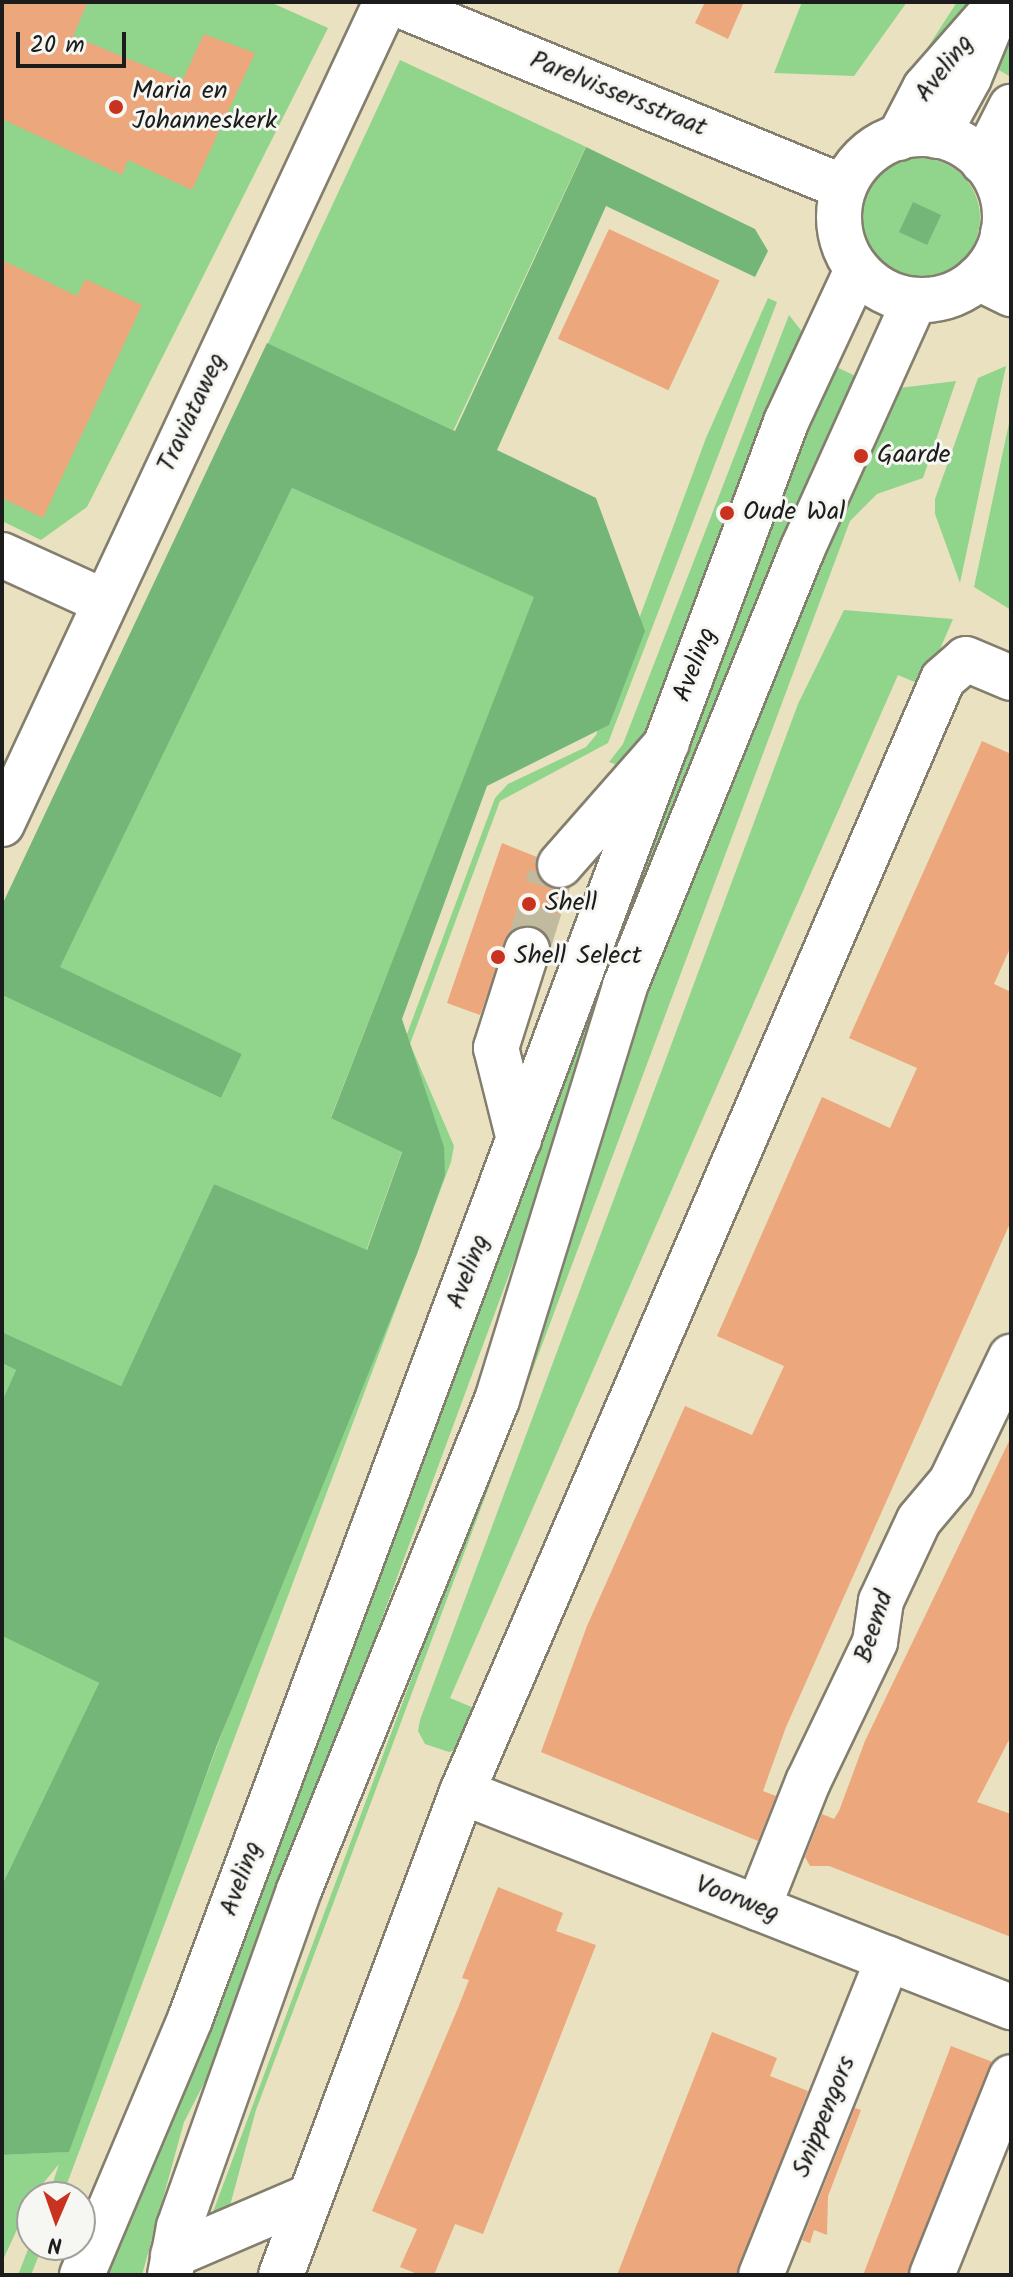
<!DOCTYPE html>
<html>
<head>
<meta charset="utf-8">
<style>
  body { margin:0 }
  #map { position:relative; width:1013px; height:2277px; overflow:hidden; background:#eae1c0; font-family:Kalam,sans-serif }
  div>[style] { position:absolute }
  .green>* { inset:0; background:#91d48c; transform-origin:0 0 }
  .round { border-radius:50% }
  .forest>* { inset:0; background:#74b678; transform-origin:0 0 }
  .building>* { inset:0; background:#eca77c; transform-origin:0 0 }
  .minor-tunnel>* { height:44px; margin-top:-22px; transform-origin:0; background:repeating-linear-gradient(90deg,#c1ba9f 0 44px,transparent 0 66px) }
  .roads { filter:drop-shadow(2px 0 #837e6e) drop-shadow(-2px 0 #837e6e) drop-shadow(0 2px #837e6e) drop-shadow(0 -2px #837e6e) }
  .minor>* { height:44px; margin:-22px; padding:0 22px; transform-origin:22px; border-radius:22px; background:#fff }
  .major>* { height:44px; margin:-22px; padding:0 22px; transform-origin:22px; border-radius:22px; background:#fff }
  .major>.ring { margin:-22px; padding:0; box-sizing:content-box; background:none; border:44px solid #fff; border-radius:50% }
  .dots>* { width:22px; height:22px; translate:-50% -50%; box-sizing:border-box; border:4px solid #f6f6f2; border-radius:50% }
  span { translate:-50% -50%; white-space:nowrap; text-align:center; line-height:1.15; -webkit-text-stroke:6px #f6f6f2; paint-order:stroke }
  .street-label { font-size:26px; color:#1c1c1c }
  .poi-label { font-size:26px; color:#1c1c1c }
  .left { translate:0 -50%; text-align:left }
  .frame { position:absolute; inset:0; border:4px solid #1c1c1c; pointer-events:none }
  .north { position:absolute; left:16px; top:2181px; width:80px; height:80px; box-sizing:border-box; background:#f6f6f2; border:2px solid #9f9f9c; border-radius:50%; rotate:182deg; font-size:22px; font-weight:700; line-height:32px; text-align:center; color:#1c1c1c }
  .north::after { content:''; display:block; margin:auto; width:28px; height:36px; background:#c8321e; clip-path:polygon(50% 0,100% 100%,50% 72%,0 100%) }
  .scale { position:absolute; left:16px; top:32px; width:110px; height:36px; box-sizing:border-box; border:4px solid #1c1c1c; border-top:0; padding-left:10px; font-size:24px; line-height:28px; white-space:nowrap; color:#1c1c1c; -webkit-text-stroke:6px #f6f6f2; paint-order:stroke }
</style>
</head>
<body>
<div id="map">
  <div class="green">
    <div style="clip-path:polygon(2px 2px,270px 2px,328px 28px,87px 507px,41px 540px,2px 521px)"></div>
    <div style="clip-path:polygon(802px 2px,907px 2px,854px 76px,774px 73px)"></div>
    <div style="clip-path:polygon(957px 2px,974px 2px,939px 54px,928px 47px)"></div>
    <div style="clip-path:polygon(1011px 29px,1011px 77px,990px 65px)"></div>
    <div style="left:400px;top:60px;width:205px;height:313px;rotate:25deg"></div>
    <div class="round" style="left:860px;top:158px;width:120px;height:120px"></div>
    <div style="clip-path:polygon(768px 298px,777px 302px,608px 743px,500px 801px,410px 1044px,454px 1146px,451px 1162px,62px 2197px,48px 2197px,59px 2164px,32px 2197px,2px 2262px,2px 2155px,65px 2152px,434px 1168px,404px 1042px,495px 798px,508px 784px,586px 747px,596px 735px,706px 438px)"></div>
    <div style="clip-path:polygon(789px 315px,811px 343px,718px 535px,632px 767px,607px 786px,615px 764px,609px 762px,623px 744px)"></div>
    <div style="clip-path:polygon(828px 363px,864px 380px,534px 1207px,225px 2043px,184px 2122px,142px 2275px,107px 2275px)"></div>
    <div style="clip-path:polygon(1006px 366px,960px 583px,935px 514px,935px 499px,978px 378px)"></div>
    <div style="clip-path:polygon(956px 381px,923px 478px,877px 494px,850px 521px,256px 2110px,225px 2224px,210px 2220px,453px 1567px,605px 1105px,772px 663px,899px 388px)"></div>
    <div style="clip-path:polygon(1011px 414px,1011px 610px,974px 587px)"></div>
    <div style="clip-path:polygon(292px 488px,535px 597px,331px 1117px,402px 1151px,366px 1251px,214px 1184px,121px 1386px,2px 1332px,2px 995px,221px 1098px,242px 1054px,59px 968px)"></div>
    <div style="clip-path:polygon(844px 610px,953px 619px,924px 686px,898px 675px,700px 1125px,450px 1698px,474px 1708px,458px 1749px,449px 1752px,425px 1744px,418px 1731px,420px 1720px,798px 704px)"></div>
    <div style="clip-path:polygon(2px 1363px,16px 1370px,2px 1401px)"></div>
    <div style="clip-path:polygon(2px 1636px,99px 1683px,2px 1885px)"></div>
    <div style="clip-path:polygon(32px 2239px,32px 2245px,43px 2245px,31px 2275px,18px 2275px)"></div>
  </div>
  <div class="forest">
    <div style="clip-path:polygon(586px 147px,755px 229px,768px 251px,755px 277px,606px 206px,497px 450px,596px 498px,645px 631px,609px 725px,487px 786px,402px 1019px,444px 1147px,445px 1175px,417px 1254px,217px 1745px,69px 2152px,2px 2155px,2px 1885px,99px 1683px,2px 1636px,2px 1401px,16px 1370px,2px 1363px,2px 1332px,121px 1386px,214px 1184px,367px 1250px,402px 1152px,331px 1118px,534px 597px,292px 488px,60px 967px,242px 1054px,221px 1098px,2px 995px,2px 905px,267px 343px,455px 431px)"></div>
    <div style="left:913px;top:202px;width:31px;height:33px;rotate:25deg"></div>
  </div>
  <div class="building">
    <div style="clip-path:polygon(2px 2px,88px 2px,73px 36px,182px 81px,204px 34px,255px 53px,192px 190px,128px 160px,122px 175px,2px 119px)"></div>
    <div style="clip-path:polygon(705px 2px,744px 2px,728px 39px,695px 23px)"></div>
    <div style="left:609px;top:229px;width:122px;height:121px;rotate:25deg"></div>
    <div style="clip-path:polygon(2px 260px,77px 296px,85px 279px,142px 305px,43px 518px,2px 498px)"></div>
    <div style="clip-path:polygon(982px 741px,1011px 754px,1011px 946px,994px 984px,1011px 992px,1011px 1221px,786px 1727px,763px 1791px,776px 1796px,758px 1841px,541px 1752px,587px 1626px,685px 1406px,752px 1435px,784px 1366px,717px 1336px,822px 1097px,890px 1128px,917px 1068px,849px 1038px)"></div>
    <div style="clip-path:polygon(502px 843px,537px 857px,536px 872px,544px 884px,570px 888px,549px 940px,534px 926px,510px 932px,480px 1015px,447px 1003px)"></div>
    <div style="clip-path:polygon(1011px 1437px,1011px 1736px,977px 1802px,1011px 1814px,1011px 1937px,829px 1866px,810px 1866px,805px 1857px,822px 1814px,834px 1819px,839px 1811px,865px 1741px)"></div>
    <div style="clip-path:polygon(498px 1887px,563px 1913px,556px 1931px,596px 1945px,483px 2234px,455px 2224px,434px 2275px,420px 2275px,400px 2267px,417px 2229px,372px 2211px,458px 2008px,469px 1980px,462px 1978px)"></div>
    <div style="clip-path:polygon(712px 2032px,777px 2058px,770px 2076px,808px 2091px,737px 2275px,617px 2275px)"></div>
    <div style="left:951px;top:2046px;width:44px;height:246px;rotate:21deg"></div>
    <div style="clip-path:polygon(855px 2108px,861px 2110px,828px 2196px,827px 2235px,814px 2230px,810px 2243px,802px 2240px)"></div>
  </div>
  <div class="minor-tunnel">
    <div style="left:527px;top:950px;width:77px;rotate:-72.5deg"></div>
    <div style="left:550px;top:877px;width:16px;rotate:-50deg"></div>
  </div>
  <div class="roads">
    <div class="minor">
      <div style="left:392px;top:2px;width:488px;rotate:22.3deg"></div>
      <div style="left:899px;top:138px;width:56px;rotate:-62.5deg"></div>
      <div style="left:925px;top:88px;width:109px;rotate:-48.7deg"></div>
      <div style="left:1003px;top:233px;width:9px;rotate:27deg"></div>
      <div style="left:978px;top:278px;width:37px;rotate:26deg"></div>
      <div style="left:2px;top:555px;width:113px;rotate:24.5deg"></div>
      <div style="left:2px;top:824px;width:907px;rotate:-64.96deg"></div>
      <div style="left:560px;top:865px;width:162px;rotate:-48.7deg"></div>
      <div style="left:519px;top:1140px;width:95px;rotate:-104deg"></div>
      <div style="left:496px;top:1048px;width:103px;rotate:-72.4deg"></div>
      <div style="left:462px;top:1792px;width:590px;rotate:21.39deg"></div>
      <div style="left:758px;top:1908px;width:136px;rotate:-68.4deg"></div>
      <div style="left:808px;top:1782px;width:155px;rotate:-64.4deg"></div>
      <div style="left:875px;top:1642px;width:41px;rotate:-81.7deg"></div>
      <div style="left:881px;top:1601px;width:89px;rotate:-64.9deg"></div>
      <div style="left:919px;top:1520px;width:50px;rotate:-49.9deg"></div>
      <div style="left:951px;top:1482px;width:139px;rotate:-64.4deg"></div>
      <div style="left:173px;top:2255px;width:145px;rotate:-23.2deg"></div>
      <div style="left:281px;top:2275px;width:516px;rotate:-69.46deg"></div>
      <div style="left:462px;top:1792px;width:1212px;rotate:-66.63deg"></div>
      <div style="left:943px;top:679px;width:30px;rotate:-41deg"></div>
      <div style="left:966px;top:659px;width:49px;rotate:22.9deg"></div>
      <div style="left:761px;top:2275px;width:341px;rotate:-68.1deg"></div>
      <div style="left:932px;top:2275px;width:213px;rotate:-68.2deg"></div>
    </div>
    <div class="major">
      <div class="ring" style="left:839px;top:134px;width:122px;height:122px"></div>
      <div style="left:937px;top:136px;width:66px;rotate:-61.1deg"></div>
      <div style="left:969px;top:78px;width:82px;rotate:-67.8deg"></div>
      <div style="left:983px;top:162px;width:62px;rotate:-63deg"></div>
      <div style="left:82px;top:2275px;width:278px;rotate:-67.1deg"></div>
      <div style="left:190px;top:2019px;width:1705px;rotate:-69.53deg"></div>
      <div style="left:786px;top:422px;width:168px;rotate:-65deg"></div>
      <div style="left:170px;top:2275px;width:49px;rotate:-79.4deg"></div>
      <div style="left:179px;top:2227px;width:358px;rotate:-70.4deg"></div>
      <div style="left:299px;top:1890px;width:528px;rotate:-68deg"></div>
      <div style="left:497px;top:1400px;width:433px;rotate:-72.8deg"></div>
      <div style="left:625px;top:986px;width:471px;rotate:-67.9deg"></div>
      <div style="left:802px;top:550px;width:274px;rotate:-65.7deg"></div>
    </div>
  </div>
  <div class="dots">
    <div style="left:116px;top:107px;background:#c8321e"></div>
    <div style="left:861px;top:456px;background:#c8321e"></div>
    <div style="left:727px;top:513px;background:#c8321e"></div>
    <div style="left:529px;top:904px;background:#c8321e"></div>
    <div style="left:498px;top:957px;background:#c8321e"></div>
  </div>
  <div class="street-label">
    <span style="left:945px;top:69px;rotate:-52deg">Aveling</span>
    <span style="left:618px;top:95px;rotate:22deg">Parelvissersstraat</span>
    <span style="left:193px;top:413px;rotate:-65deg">Traviataweg</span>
    <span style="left:696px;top:665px;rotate:-69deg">Aveling</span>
    <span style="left:469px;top:1272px;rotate:-69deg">Aveling</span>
    <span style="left:875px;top:1627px;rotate:-72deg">Beemd</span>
    <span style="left:242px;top:1879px;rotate:-70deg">Aveling</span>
    <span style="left:737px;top:1900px;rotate:21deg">Voorweg</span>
    <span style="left:825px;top:2117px;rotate:-68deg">Snippengors</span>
  </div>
  <div class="poi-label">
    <span class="left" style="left:132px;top:107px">Maria en<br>Johanneskerk</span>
    <span class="left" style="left:877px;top:456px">Gaarde</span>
    <span class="left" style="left:743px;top:513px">Oude Wal</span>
    <span class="left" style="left:545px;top:904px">Shell</span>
    <span class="left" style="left:514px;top:957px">Shell Select</span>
  </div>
  <div class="frame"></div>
  <div class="north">N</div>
  <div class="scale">20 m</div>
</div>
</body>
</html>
